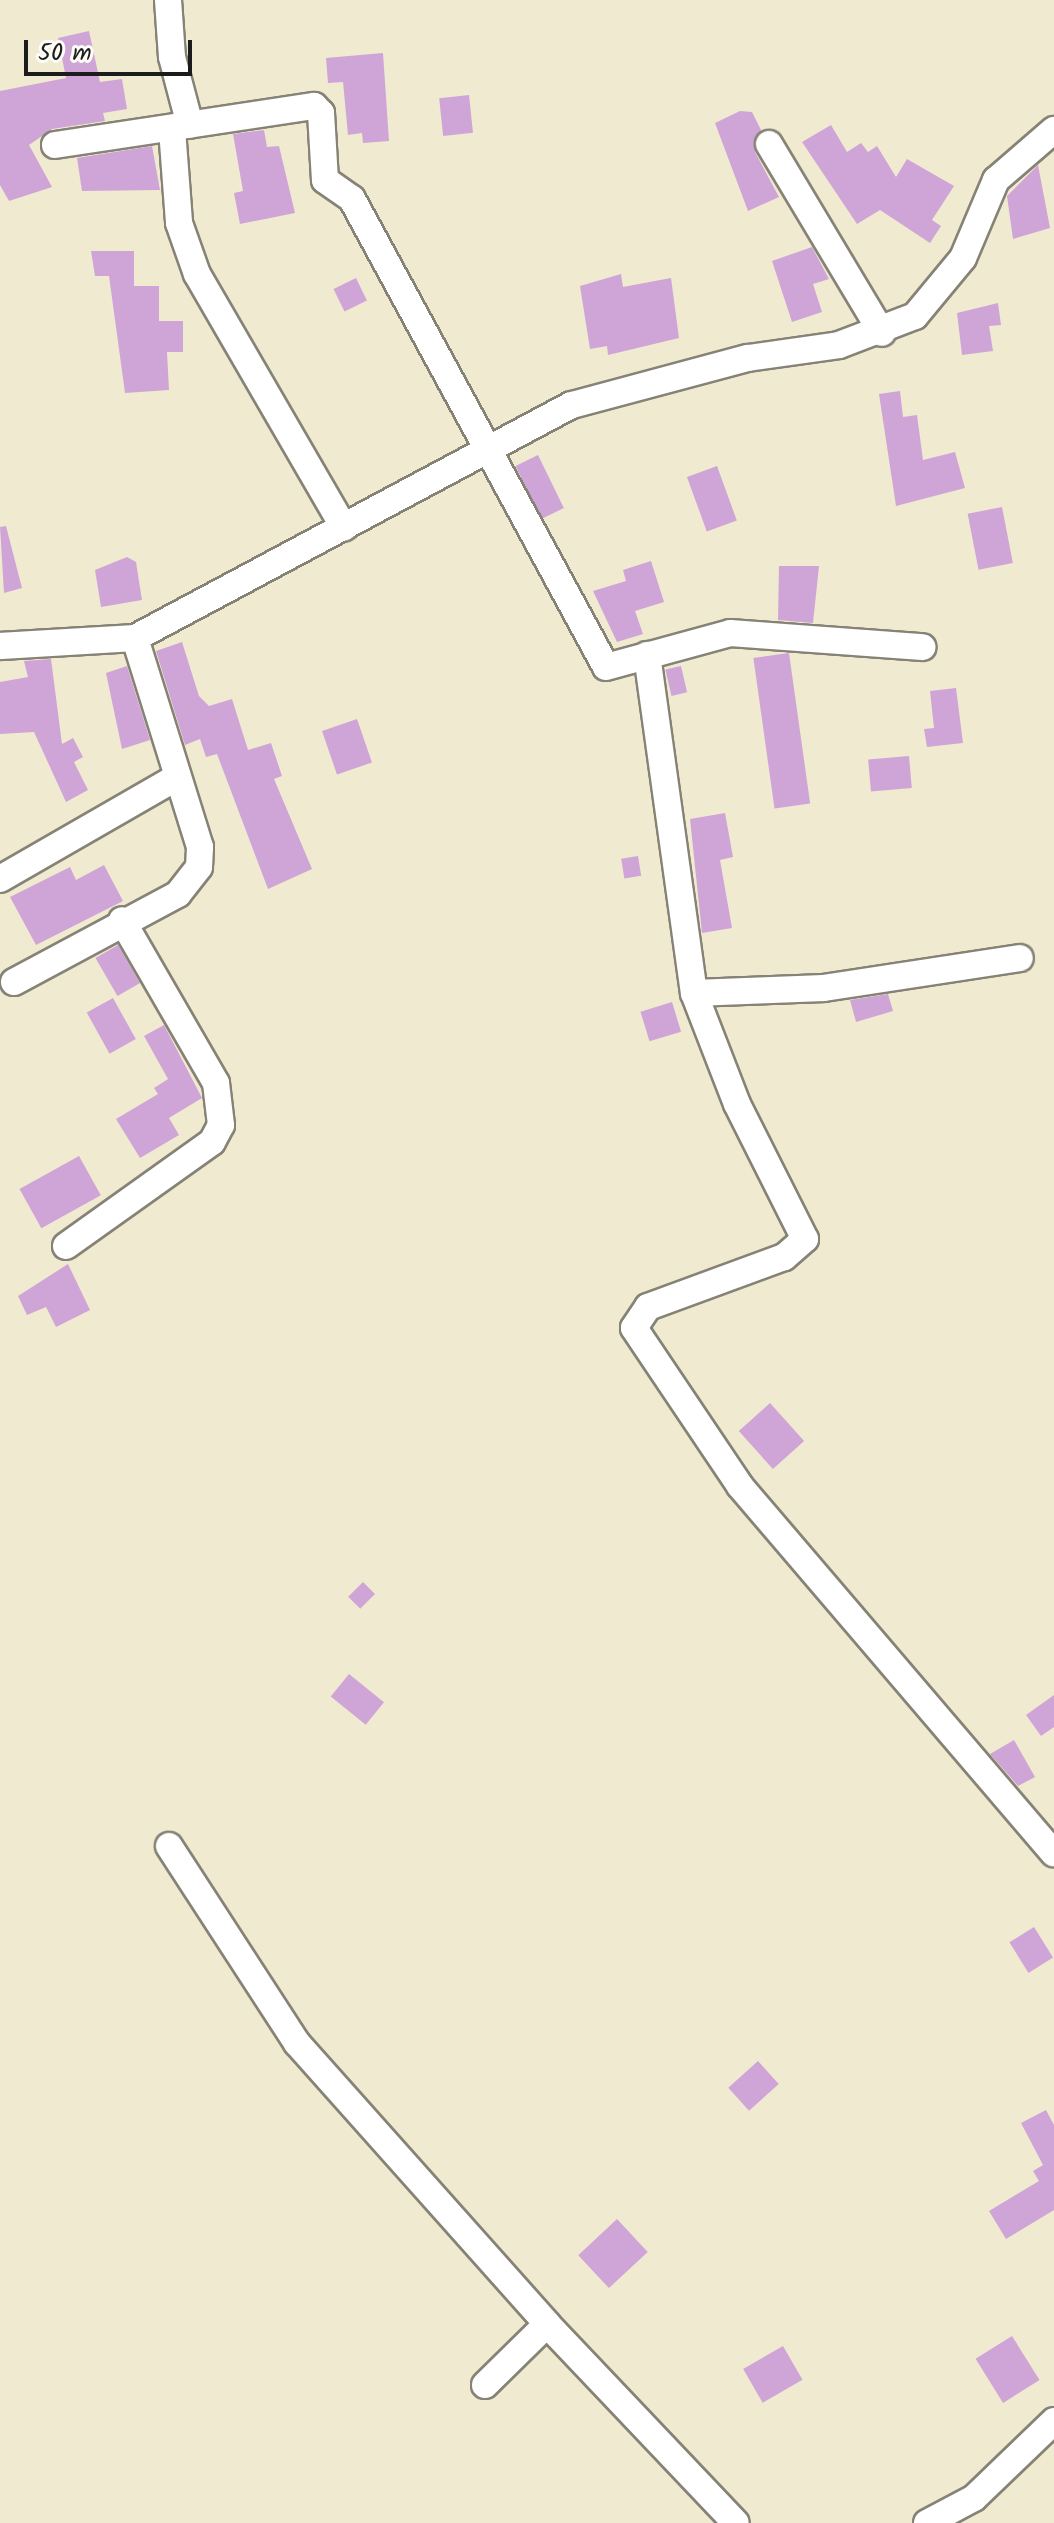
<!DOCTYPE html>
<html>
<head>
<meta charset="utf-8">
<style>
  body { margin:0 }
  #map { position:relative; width:1054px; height:2523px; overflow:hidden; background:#f0ead1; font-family:Kalam,sans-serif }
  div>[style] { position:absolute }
  .building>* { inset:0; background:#cfa5d7; transform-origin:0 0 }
  .roads { filter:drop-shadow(2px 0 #868376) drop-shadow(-2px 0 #868376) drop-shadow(0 2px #868376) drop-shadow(0 -2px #868376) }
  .minor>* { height:26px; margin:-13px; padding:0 13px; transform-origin:13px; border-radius:13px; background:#fff }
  span { translate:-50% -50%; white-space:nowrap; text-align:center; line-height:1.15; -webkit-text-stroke:6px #fdfcf7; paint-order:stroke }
  .scale { position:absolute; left:24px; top:40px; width:168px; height:36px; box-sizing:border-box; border:4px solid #1c1c1c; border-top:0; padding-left:10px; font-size:24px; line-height:28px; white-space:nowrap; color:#1c1c1c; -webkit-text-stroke:6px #fdfcf7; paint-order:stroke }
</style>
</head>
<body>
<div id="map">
  <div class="building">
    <div style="clip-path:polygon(89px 31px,100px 82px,122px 79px,127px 109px,103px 113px,105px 121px,52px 129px,29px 145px,52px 187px,9px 201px,0 185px,0 91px,66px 78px,58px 38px)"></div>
    <div style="clip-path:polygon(383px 53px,389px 141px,363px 143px,362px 133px,348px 135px,343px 82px,328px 83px,326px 58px)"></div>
    <div style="left:469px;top:95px;width:38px;height:30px;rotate:84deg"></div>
    <div style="clip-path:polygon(740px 111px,752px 112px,761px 130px,755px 152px,779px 197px,748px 211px,715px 123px)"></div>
    <div style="clip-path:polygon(831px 125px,847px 152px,861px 143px,868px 152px,877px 146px,896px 177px,907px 159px,954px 186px,932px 220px,941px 226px,930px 243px,880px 210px,857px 224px,802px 142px)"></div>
    <div style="clip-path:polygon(264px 130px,267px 147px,279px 146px,295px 213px,240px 224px,234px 193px,243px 191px,233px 134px)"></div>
    <div style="clip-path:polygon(152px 146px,160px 190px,82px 191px,77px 158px)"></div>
    <div style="clip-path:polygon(1038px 165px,1050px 228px,1013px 239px,1007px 196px)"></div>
    <div style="clip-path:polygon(812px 247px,829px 279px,813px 284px,822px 312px,792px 322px,772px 261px)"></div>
    <div style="clip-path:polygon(91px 251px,134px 251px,134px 286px,159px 286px,159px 321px,183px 321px,183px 352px,167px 352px,169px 390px,125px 393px,109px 276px,95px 276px)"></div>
    <div style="clip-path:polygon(621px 274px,623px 287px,671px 278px,679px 338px,608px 355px,607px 346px,590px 349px,580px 286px)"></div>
    <div style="left:356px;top:278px;width:25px;height:25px;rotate:64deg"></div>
    <div style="clip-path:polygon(998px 303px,1001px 325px,989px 326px,993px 351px,962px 355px,957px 313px)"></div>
    <div style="clip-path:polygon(900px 391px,903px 417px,917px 415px,923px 460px,955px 452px,965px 488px,896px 506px,879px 394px)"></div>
    <div style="left:538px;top:455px;width:59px;height:25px;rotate:64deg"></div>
    <div style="left:717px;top:466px;width:58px;height:32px;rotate:70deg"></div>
    <div style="left:1002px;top:507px;width:57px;height:35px;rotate:79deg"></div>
    <div style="clip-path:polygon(6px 526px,22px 588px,4px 593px,0 527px)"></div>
    <div style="clip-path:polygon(127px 557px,136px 562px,142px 600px,101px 607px,95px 570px)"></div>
    <div style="clip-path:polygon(651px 561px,664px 602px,635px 611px,643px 634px,617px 642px,593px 591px,626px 581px,623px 570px)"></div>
    <div style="clip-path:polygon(779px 566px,819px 566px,813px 623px,778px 620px)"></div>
    <div style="clip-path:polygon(182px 642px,199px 696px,209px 706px,232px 699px,248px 750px,271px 743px,282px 776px,274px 779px,312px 869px,268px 889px,217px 754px,206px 757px,200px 739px,185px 745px,156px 651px)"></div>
    <div style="left:789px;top:653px;width:152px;height:36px;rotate:82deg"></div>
    <div style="clip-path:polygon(51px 659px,62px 744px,73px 738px,83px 757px,74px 762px,88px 790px,66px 802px,34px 732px,0 734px,0 682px,28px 677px,24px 661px)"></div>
    <div style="clip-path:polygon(127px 666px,150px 740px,122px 749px,106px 673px)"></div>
    <div style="left:681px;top:666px;width:27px;height:16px;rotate:77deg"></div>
    <div style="clip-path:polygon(956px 688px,963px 743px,927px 747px,924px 729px,934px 728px,930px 691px)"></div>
    <div style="left:357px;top:719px;width:46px;height:37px;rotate:71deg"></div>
    <div style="left:909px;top:756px;width:32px;height:41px;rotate:85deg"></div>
    <div style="clip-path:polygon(725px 813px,733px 857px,720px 860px,732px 928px,702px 933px,690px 819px)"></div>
    <div style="left:638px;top:856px;width:20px;height:17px;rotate:81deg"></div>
    <div style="clip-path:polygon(104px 865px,123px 901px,36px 945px,10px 897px,70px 867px,76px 880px)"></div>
    <div style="left:118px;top:945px;width:44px;height:26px;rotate:60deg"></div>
    <div style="clip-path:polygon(888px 994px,893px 1011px,856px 1022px,850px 1000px)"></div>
    <div style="left:113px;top:998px;width:47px;height:30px;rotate:61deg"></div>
    <div style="left:672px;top:1002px;width:31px;height:33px;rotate:73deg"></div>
    <div style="clip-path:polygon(164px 1025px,202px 1098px,169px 1118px,179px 1135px,140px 1158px,116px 1119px,158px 1094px,154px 1088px,168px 1079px,144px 1036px)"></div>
    <div style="left:79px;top:1156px;width:45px;height:68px;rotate:61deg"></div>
    <div style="clip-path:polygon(68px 1264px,90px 1310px,56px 1327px,46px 1307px,27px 1315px,18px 1296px)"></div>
    <div style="left:770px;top:1403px;width:51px;height:42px;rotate:48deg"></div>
    <div style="left:363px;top:1582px;width:17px;height:21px;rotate:45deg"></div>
    <div style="left:349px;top:1674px;width:45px;height:29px;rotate:39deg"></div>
    <div style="clip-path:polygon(1054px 1695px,1054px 1727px,1041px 1736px,1026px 1715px)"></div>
    <div style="clip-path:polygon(1014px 1740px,1035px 1777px,1018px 1786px,990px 1754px)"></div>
    <div style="left:1034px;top:1927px;width:36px;height:29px;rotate:58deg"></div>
    <div style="left:758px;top:2061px;width:31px;height:40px;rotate:48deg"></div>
    <div style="clip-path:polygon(1046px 2110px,1054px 2125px,1054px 2210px,1006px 2239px,989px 2211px,1039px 2181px,1033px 2171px,1043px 2165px,1021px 2123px)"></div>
    <div style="left:617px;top:2219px;width:45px;height:53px;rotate:47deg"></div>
    <div style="left:1012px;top:2336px;width:52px;height:43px;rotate:58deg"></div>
    <div style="left:783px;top:2346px;width:39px;height:46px;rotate:60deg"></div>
  </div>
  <div class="roads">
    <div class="minor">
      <div style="left:168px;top:0;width:57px;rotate:86deg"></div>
      <div style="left:172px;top:57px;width:70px;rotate:75.2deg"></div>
      <div style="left:172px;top:129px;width:94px;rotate:85.7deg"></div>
      <div style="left:179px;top:223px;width:54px;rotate:70.6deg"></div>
      <div style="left:197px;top:274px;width:293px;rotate:59.9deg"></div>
      <div style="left:769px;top:144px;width:220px;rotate:59.1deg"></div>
      <div style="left:55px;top:145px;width:262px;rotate:-8.6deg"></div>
      <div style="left:314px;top:106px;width:10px;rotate:45deg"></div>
      <div style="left:321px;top:113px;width:67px;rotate:86.6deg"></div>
      <div style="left:325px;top:180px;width:33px;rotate:35deg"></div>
      <div style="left:352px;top:199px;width:532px;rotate:61.51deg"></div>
      <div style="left:606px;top:667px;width:129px;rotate:-15.3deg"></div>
      <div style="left:730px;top:633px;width:193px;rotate:4.2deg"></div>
      <div style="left:0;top:646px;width:135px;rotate:-3.4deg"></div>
      <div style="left:647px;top:655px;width:341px;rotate:82.1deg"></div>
      <div style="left:694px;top:993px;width:119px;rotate:68.8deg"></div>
      <div style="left:737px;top:1104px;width:151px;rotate:63.3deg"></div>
      <div style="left:805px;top:1239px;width:28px;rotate:139deg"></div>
      <div style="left:784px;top:1257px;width:145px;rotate:159.8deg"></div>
      <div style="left:648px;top:1307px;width:25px;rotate:124deg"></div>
      <div style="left:634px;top:1328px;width:190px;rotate:56.1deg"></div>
      <div style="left:740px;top:1486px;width:483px;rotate:49.5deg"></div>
      <div style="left:0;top:879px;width:201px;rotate:-29.9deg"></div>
      <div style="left:14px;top:982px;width:186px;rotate:-28.2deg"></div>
      <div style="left:178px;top:894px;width:34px;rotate:-52deg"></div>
      <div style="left:199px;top:867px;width:20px;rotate:-87deg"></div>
      <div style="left:200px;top:847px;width:219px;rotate:-107.3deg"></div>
      <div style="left:135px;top:638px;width:495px;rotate:-28.1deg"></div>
      <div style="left:572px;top:405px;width:182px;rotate:-15deg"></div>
      <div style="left:748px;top:358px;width:92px;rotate:-8.1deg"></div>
      <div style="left:839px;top:345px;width:81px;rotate:-20.9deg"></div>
      <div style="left:915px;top:316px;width:75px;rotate:-50.4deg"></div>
      <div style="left:963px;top:258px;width:85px;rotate:-67.1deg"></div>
      <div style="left:996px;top:180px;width:77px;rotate:-40.8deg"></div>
      <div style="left:694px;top:993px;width:130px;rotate:-2.2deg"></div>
      <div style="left:824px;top:988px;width:198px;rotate:-8.7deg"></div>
      <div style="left:66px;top:1246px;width:179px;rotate:-35.5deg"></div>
      <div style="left:212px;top:1142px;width:19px;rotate:-62deg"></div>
      <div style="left:221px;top:1125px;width:42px;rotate:-96.8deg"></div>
      <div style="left:216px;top:1083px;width:188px;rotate:-120deg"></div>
      <div style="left:169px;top:1846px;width:235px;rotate:57deg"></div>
      <div style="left:297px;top:2043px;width:376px;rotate:48.3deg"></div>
      <div style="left:547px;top:2324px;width:274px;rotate:46.5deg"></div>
      <div style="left:485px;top:2385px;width:87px;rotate:-44.5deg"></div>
      <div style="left:927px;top:2523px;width:53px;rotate:-28deg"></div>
      <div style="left:974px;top:2498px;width:111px;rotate:-43.9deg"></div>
    </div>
  </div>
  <div class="scale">50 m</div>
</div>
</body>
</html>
